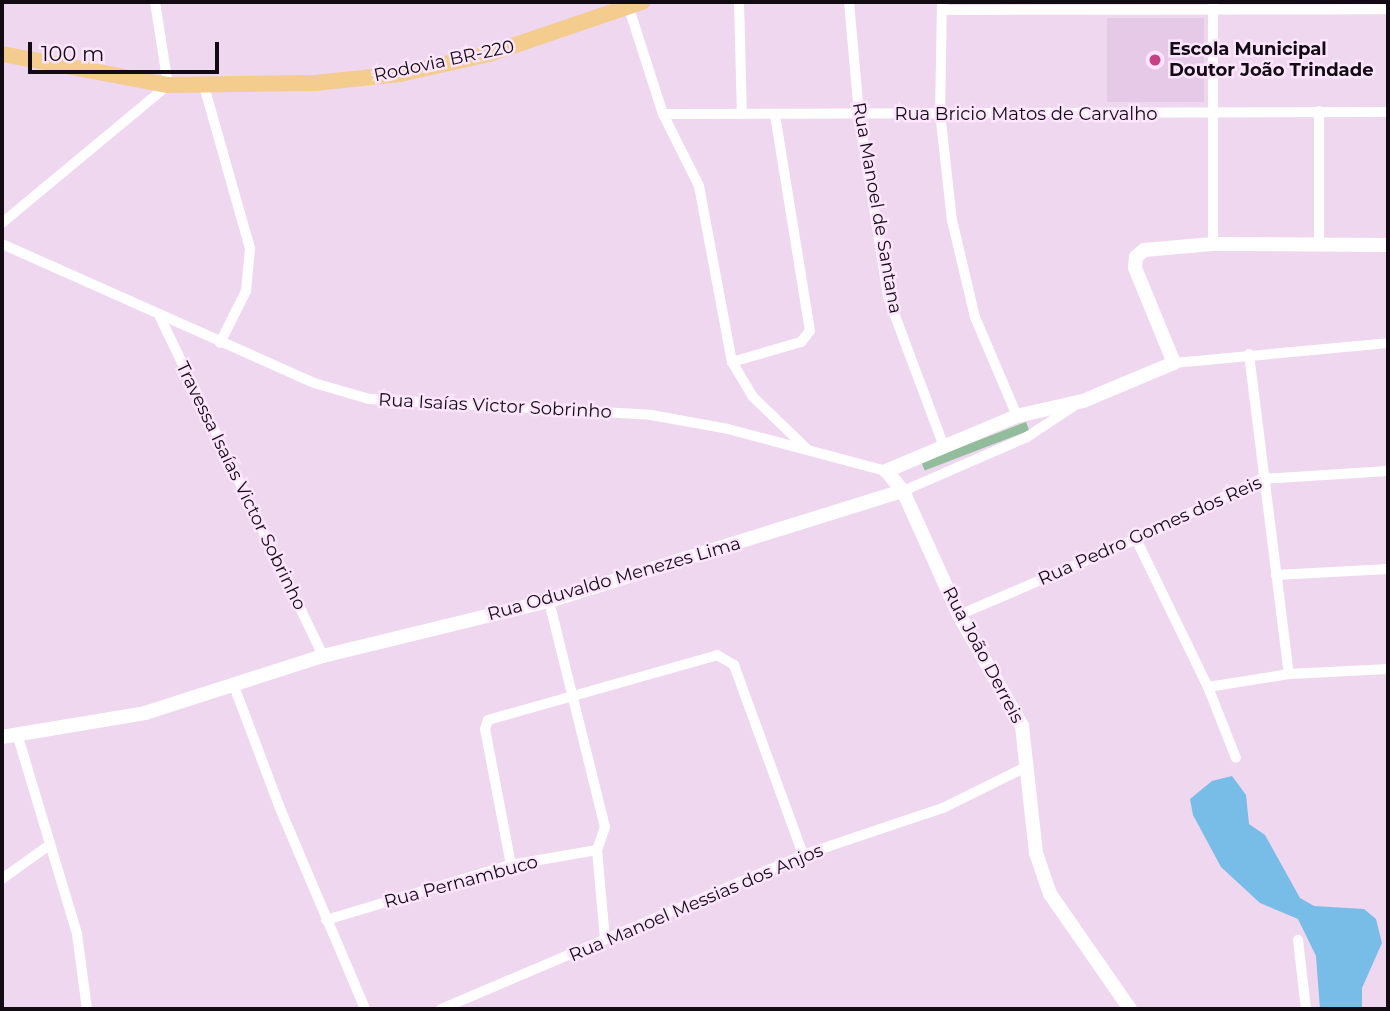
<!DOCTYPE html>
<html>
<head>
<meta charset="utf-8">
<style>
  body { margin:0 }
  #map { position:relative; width:1390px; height:1011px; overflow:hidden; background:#eed7ef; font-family:Montserrat,sans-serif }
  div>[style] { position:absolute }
  .built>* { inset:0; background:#e5c9e6; transform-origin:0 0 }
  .green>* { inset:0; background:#92bd9c; transform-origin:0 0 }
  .water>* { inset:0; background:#77bde8 }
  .street>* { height:10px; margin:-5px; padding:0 5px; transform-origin:5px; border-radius:5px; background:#fff }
  .secondary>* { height:14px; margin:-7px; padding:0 7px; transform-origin:7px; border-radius:7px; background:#fff }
  .primary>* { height:16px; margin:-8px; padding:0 8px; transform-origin:8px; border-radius:8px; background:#f4cc8e }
  .dots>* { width:19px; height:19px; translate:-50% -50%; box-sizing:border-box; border:4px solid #fce5fd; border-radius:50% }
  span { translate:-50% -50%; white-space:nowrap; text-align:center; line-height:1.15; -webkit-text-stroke:5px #fce5fd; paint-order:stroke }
  .poi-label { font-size:18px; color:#120b13; font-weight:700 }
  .left { translate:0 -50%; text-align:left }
  .street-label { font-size:18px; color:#120b13 }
  .frame { position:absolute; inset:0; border:4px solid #120b13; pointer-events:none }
  .scale { position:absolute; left:28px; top:42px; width:191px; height:32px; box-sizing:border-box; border:4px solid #120b13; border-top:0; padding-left:9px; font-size:21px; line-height:24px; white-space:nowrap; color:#120b13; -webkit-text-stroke:5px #fce5fd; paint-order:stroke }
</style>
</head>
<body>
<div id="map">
  <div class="built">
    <div style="left:1107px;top:18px;width:97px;height:84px"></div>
  </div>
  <div class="green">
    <div style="left:1026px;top:422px;width:9px;height:112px;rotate:69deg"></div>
  </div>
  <div class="water">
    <div style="clip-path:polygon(1232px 776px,1246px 795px,1249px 824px,1265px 835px,1300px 898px,1314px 906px,1364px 909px,1376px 919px,1382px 943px,1362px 988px,1362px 1009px,1320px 1009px,1316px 956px,1298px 919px,1260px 903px,1221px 867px,1193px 815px,1190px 799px,1212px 781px)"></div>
  </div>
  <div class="street">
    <div style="left:627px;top:2px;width:118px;rotate:72.2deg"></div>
    <div style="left:663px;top:114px;width:80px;rotate:63.4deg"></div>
    <div style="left:699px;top:186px;width:179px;rotate:79.4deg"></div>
    <div style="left:732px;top:362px;width:41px;rotate:59deg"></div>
    <div style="left:753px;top:397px;width:74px;rotate:43.9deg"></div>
    <div style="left:739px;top:2px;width:111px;rotate:88.5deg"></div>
    <div style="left:849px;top:2px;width:113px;rotate:84.9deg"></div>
    <div style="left:859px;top:115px;width:184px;rotate:80.9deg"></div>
    <div style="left:888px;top:297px;width:160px;rotate:69.5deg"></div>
    <div style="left:942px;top:2px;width:110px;rotate:91deg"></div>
    <div style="left:940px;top:112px;width:109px;rotate:83.7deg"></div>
    <div style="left:952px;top:220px;width:100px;rotate:76.7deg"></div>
    <div style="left:975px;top:317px;width:108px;rotate:67deg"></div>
    <div style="left:943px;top:10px;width:445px;rotate:-0.1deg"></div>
    <div style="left:204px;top:86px;width:169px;rotate:74.2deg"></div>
    <div style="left:250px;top:249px;width:42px;rotate:95.4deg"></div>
    <div style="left:246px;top:291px;width:58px;rotate:116.6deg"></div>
    <div style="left:663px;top:114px;width:725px;rotate:-0.16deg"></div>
    <div style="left:2px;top:223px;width:216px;rotate:-39.7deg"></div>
    <div style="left:168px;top:85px;width:84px;rotate:-98.9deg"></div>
    <div style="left:2px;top:244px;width:342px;rotate:24deg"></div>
    <div style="left:314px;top:383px;width:57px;rotate:16.2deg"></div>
    <div style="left:369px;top:399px;width:282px;rotate:3.2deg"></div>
    <div style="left:651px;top:415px;width:78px;rotate:10.3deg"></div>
    <div style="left:728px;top:429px;width:163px;rotate:14.9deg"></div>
    <div style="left:1213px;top:244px;width:242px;rotate:-90deg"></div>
    <div style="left:1319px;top:246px;width:135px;rotate:-90deg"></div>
    <div style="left:160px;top:317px;width:376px;rotate:64.3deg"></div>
    <div style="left:1249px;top:354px;width:322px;rotate:82.9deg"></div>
    <div style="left:732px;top:362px;width:72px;rotate:-16.2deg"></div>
    <div style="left:801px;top:342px;width:14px;rotate:-51deg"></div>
    <div style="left:810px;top:331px;width:220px;rotate:-99.2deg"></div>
    <div style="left:1174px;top:363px;width:215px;rotate:-5.3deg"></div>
    <div style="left:903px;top:491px;width:135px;rotate:-23.5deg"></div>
    <div style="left:1027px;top:437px;width:56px;rotate:-33.4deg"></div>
    <div style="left:1136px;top:539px;width:165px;rotate:64.1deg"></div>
    <div style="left:1208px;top:687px;width:76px;rotate:68.5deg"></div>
    <div style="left:1276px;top:575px;width:112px;rotate:-3.1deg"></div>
    <div style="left:549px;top:601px;width:233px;rotate:76.1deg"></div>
    <div style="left:605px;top:827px;width:24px;rotate:109deg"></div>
    <div style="left:597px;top:850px;width:90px;rotate:84.9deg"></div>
    <div style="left:959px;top:615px;width:193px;rotate:-23.2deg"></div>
    <div style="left:1136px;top:539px;width:139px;rotate:-25.6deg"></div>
    <div style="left:1261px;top:479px;width:127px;rotate:-3.6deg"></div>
    <div style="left:234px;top:686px;width:128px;rotate:69.4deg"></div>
    <div style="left:279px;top:806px;width:220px;rotate:67deg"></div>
    <div style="left:1208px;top:687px;width:82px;rotate:-9.1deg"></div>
    <div style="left:1289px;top:674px;width:99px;rotate:-2.9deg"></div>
    <div style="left:18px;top:737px;width:206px;rotate:73.3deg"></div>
    <div style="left:77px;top:934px;width:76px;rotate:82.4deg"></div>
    <div style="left:511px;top:865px;width:138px;rotate:-100.8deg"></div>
    <div style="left:485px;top:729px;width:9px;rotate:-72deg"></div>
    <div style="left:488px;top:720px;width:238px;rotate:-15.8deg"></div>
    <div style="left:717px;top:655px;width:20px;rotate:30deg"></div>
    <div style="left:734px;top:665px;width:202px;rotate:70deg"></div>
    <div style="left:2px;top:879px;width:57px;rotate:-35.7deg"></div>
    <div style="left:326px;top:920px;width:193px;rotate:-16.6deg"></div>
    <div style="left:511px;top:865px;width:87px;rotate:-9.9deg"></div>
    <div style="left:1298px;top:940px;width:69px;rotate:83.4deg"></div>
    <div style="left:441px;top:1009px;width:393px;rotate:-23deg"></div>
    <div style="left:803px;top:855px;width:148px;rotate:-18.6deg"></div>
    <div style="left:943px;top:808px;width:95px;rotate:-26.3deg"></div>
  </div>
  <div class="secondary">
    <div style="left:2px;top:737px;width:145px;rotate:-9.5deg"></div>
    <div style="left:145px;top:713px;width:187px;rotate:-17.8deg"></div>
    <div style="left:323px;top:656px;width:233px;rotate:-13.7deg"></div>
    <div style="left:549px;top:601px;width:371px;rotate:-17.3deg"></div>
    <div style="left:1130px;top:1009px;width:140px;rotate:-124.8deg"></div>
    <div style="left:1050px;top:894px;width:43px;rotate:-108.9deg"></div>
    <div style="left:1036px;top:853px;width:128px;rotate:-96.3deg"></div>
    <div style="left:1022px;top:726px;width:128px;rotate:-119.6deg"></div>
    <div style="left:959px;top:615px;width:136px;rotate:-114.3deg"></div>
    <div style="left:903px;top:491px;width:26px;rotate:-130deg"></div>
    <div style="left:886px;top:471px;width:142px;rotate:-22.8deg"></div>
    <div style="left:1017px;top:416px;width:68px;rotate:-12.8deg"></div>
    <div style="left:1083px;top:401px;width:99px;rotate:-22.7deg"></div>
    <div style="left:1174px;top:363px;width:103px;rotate:-112.3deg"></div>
    <div style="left:1135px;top:268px;width:11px;rotate:-85deg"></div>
    <div style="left:1136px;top:257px;width:11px;rotate:-41deg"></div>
    <div style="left:1144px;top:250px;width:69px;rotate:-5deg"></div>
    <div style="left:1213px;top:244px;width:175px;rotate:0.3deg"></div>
  </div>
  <div class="primary">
    <div style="left:2px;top:54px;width:169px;rotate:10.6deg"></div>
    <div style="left:168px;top:85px;width:147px;rotate:-0.8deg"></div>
    <div style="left:315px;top:83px;width:85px;rotate:-6deg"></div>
    <div style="left:400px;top:74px;width:91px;rotate:-12.7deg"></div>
    <div style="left:489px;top:54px;width:162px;rotate:-18.8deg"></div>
  </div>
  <div class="dots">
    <div style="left:1155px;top:60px;background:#c64287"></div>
  </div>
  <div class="poi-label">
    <span class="left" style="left:1169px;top:60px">Escola Municipal<br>Doutor João Trindade</span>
  </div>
  <div class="street-label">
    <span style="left:444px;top:61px;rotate:-12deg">Rodovia BR-220</span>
    <span style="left:1026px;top:114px">Rua Bricio Matos de Carvalho</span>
    <span style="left:877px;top:208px;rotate:80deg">Rua Manoel de Santana</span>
    <span style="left:495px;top:406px;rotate:3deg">Rua Isaías Victor Sobrinho</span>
    <span style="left:241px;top:486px;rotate:64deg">Travessa Isaías Victor Sobrinho</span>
    <span style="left:1150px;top:531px;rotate:-24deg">Rua Pedro Gomes dos Reis</span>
    <span style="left:614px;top:579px;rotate:-16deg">Rua Oduvaldo Menezes Lima</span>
    <span style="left:983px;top:655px;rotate:62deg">Rua João Derreis</span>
    <span style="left:461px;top:882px;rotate:-15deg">Rua Pernambuco</span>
    <span style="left:696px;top:903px;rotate:-23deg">Rua Manoel Messias dos Anjos</span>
  </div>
  <div class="frame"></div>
  <div class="scale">100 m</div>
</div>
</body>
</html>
